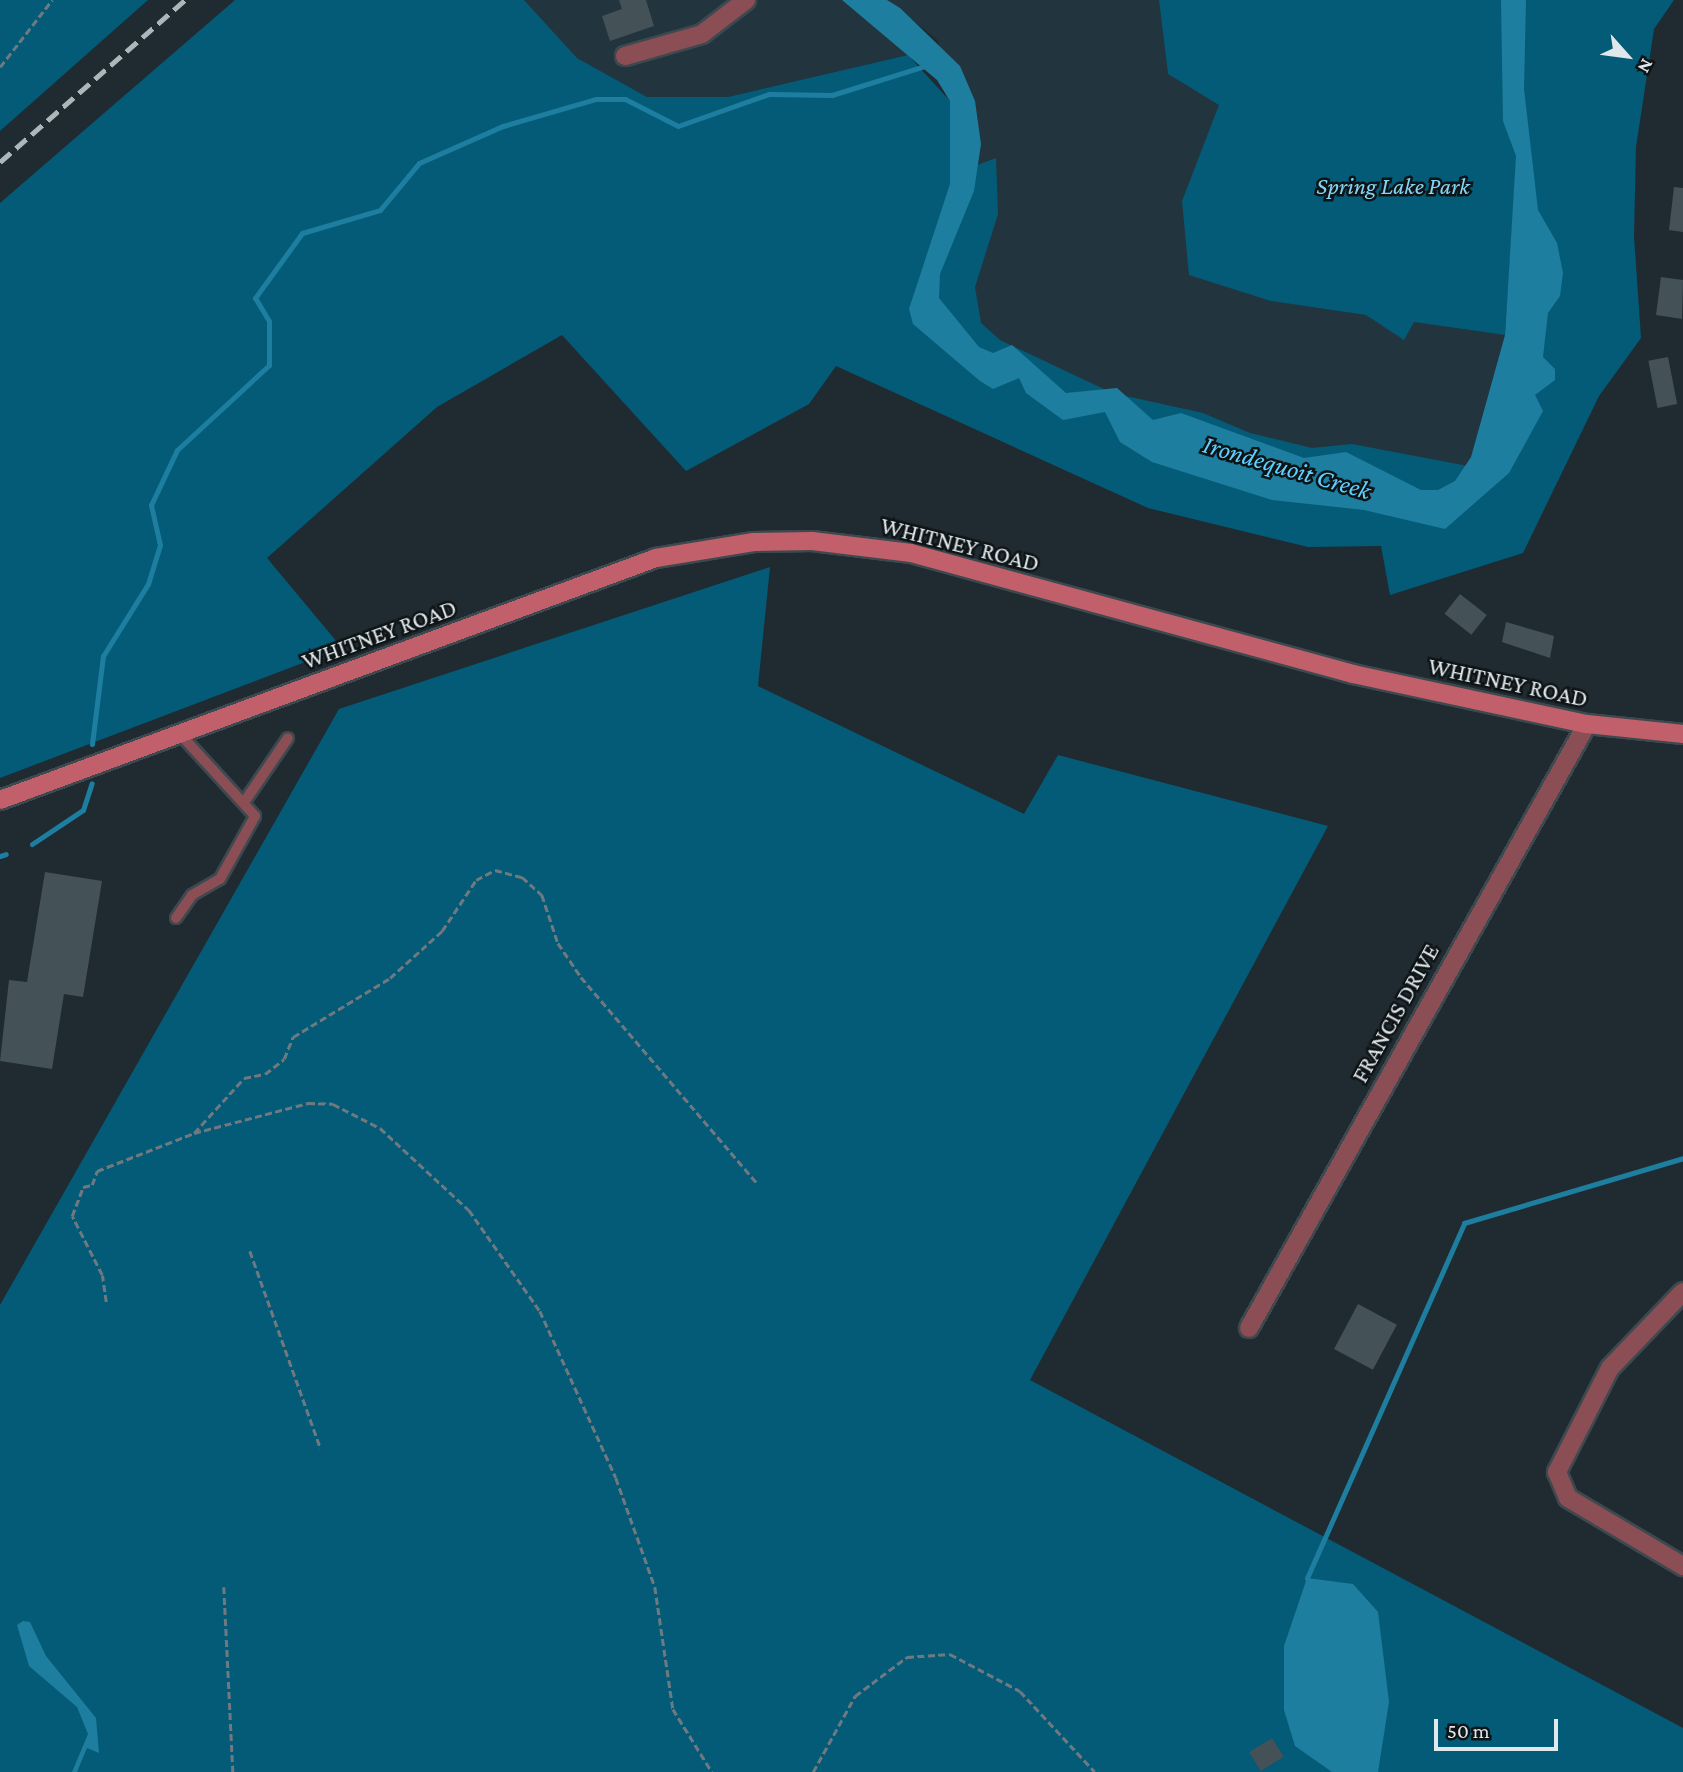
<!DOCTYPE html>
<html>
<head>
<meta charset="utf-8">
<style>
  body { margin:0 }
  #map { position:relative; width:1683px; height:1772px; overflow:hidden; background:#1f2b31; font-family:"Crimson Pro",serif }
  div>[style] { position:absolute }
  .built>* { inset:0; background:#22353e }
  .green>* { inset:0; background:#045b77 }
  .water>* { inset:0; background:#1e7ea0 }
  .stream>* { height:5px; margin:-2.5px; padding:0 2.5px; transform-origin:2.5px; border-radius:2.5px; background:#1e7ea0 }
  .building>* { inset:0; background:#445157; transform-origin:0 0 }
  .path>* { height:2.5px; margin-top:-1.25px; transform-origin:0; background:repeating-linear-gradient(90deg,#6f797f 0 7px,transparent 0 10.5px) }
  .roads { filter:drop-shadow(2px 0 #3e494f) drop-shadow(-2px 0 #3e494f) drop-shadow(0 2px #3e494f) drop-shadow(0 -2px #3e494f) }
  .lane>* { height:10px; margin:-5px; padding:0 5px; transform-origin:5px; border-radius:5px; background:#8b4e54 }
  .street>* { height:18px; margin:-9px; padding:0 9px; transform-origin:9px; border-radius:9px; background:#8b4e54 }
  .secondary>* { height:18px; margin:-9px; padding:0 9px; transform-origin:9px; border-radius:9px; background:#c1606b }
  .rail>* { height:5px; margin-top:-2.5px; transform-origin:0; background:repeating-linear-gradient(90deg,#adb6bb 0 14px,transparent 0 21px) }
  span { translate:-50% -50%; white-space:nowrap; text-align:center; line-height:1.15; -webkit-text-stroke:5px #0e1315; paint-order:stroke }
  .park-label { font-size:24px; color:#85d5f7; font-style:italic }
  .street-label { font-size:24px; color:#e0e8ec }
  .water-label { font-size:26px; color:#5dd1ff; font-style:italic }
  .north { position:absolute; left:1592px; top:21px; width:70px; height:70px; -webkit-text-stroke:5px #0e1315; paint-order:stroke; rotate:118deg; font-size:19px; font-weight:700; line-height:28px; text-align:center; color:#e0e8ec }
  .north::after { content:''; display:block; margin:auto; width:24px; height:32px; background:#e0e8ec; clip-path:polygon(50% 0,100% 100%,50% 72%,0 100%) }
  .scale { position:absolute; left:1434px; top:1719px; width:124px; height:32px; box-sizing:border-box; border:4px solid #e0e8ec; border-top:0; padding-left:9px; font-size:21px; line-height:24px; white-space:nowrap; color:#e0e8ec; -webkit-text-stroke:5px #0e1315; paint-order:stroke }
</style>
</head>
<body>
<div id="map">
  <div class="built">
    <div style="clip-path:polygon(524px 0,842px 0,908px 55px,728px 97px,647px 97px,577px 58px)"></div>
    <div style="clip-path:polygon(887px 0,1159px 0,1168px 74px,1220px 105px,1182px 201px,1271px 301px,1505px 335px,1471px 457px,1455px 481px,1320px 456px,1086px 390px,979px 347px,938px 40px)"></div>
  </div>
  <div class="green">
    <div style="clip-path:polygon(0 0,148px 0,0 131px)"></div>
    <div style="clip-path:polygon(235px 0,524px 0,577px 58px,647px 97px,728px 97px,908px 55px,950px 101px,951px 175px,996px 158px,998px 214px,975px 287px,981px 323px,1000px 340px,1112px 393px,1203px 413px,1250px 433px,1312px 448px,1352px 444px,1468px 466px,1486px 460px,1532px 299px,1516px 166px,1505px 335px,1414px 322px,1404px 340px,1366px 315px,1271px 301px,1189px 275px,1182px 201px,1219px 105px,1168px 74px,1159px 0,1674px 0,1654px 29px,1636px 147px,1634px 236px,1641px 338px,1599px 396px,1523px 553px,1390px 595px,1381px 546px,1308px 547px,1148px 508px,836px 366px,809px 404px,686px 471px,562px 335px,437px 407px,267px 558px,342px 648px,0 778px,0 203px)"></div>
    <div style="clip-path:polygon(770px 567px,758px 686px,1024px 814px,1058px 755px,1328px 826px,1030px 1380px,1683px 1728px,1683px 1772px,0 1772px,0 1305px,339px 709px)"></div>
  </div>
  <div class="water">
    <div style="clip-path:polygon(842px 0,887px 0,900px 8px,960px 66px,975px 101px,981px 144px,974px 191px,940px 274px,939px 298px,979px 347px,993px 353px,1012px 345px,1066px 393px,1117px 388px,1153px 420px,1181px 413px,1304px 458px,1346px 452px,1421px 490px,1438px 490px,1455px 481px,1471px 457px,1505px 335px,1516px 156px,1503px 121px,1501px 0,1526px 0,1524px 89px,1538px 210px,1557px 243px,1563px 273px,1560px 296px,1548px 313px,1543px 357px,1555px 369px,1555px 380px,1535px 395px,1543px 411px,1509px 473px,1445px 529px,1364px 510px,1272px 500px,1152px 462px,1120px 442px,1105px 412px,1063px 420px,1026px 393px,1019px 378px,993px 389px,980px 381px,913px 324px,909px 309px,950px 184px,950px 101px,937px 80px)"></div>
    <div style="clip-path:polygon(1307px 1578px,1353px 1584px,1378px 1612px,1389px 1702px,1378px 1772px,1332px 1772px,1295px 1746px,1284px 1710px,1284px 1646px)"></div>
    <div style="clip-path:polygon(23px 1621px,30px 1622px,46px 1656px,96px 1718px,99px 1753px,87px 1748px,77px 1772px,72px 1772px,88px 1734px,77px 1707px,29px 1666px,17px 1625px)"></div>
  </div>
  <div class="stream">
    <div style="left:92px;top:744px;width:89px;rotate:-82.9deg"></div>
    <div style="left:103px;top:656px;width:85px;rotate:-58deg"></div>
    <div style="left:148px;top:584px;width:41px;rotate:-72.9deg"></div>
    <div style="left:160px;top:545px;width:41px;rotate:-102.7deg"></div>
    <div style="left:151px;top:505px;width:61px;rotate:-64.7deg"></div>
    <div style="left:177px;top:450px;width:125px;rotate:-42.7deg"></div>
    <div style="left:269px;top:365px;width:44px;rotate:-90deg"></div>
    <div style="left:269px;top:321px;width:27px;rotate:-121deg"></div>
    <div style="left:255px;top:298px;width:80px;rotate:-54.1deg"></div>
    <div style="left:302px;top:233px;width:81px;rotate:-16.4deg"></div>
    <div style="left:380px;top:210px;width:61px;rotate:-50.3deg"></div>
    <div style="left:419px;top:163px;width:92px;rotate:-23.8deg"></div>
    <div style="left:503px;top:126px;width:97px;rotate:-16.2deg"></div>
    <div style="left:596px;top:99px;width:29px"></div>
    <div style="left:625px;top:99px;width:59px;rotate:27deg"></div>
    <div style="left:678px;top:126px;width:96px;rotate:-19.4deg"></div>
    <div style="left:769px;top:94px;width:63px;rotate:0.9deg"></div>
    <div style="left:832px;top:95px;width:101px;rotate:-17.4deg"></div>
    <div style="left:32px;top:844px;width:61px;rotate:-33.7deg"></div>
    <div style="left:83px;top:810px;width:28px;rotate:-72deg"></div>
    <div style="left:0;top:856px;width:6px;rotate:-18deg"></div>
    <div style="left:1307px;top:1578px;width:388px;rotate:-66.1deg"></div>
    <div style="left:1464px;top:1223px;width:228px;rotate:-16.5deg"></div>
  </div>
  <div class="building">
    <div style="clip-path:polygon(619px 0,646px 0,654px 26px,610px 41px,602px 16px,622px 9px)"></div>
    <div style="clip-path:polygon(1674px 187px,1683px 188px,1683px 232px,1669px 230px)"></div>
    <div style="clip-path:polygon(1661px 277px,1683px 280px,1682px 319px,1656px 315px)"></div>
    <div style="left:1668px;top:357px;width:48px;height:20px;rotate:79deg"></div>
    <div style="left:1460px;top:594px;width:34px;height:25px;rotate:38deg"></div>
    <div style="clip-path:polygon(1506px 622px,1554px 636px,1550px 658px,1502px 642px)"></div>
    <div style="clip-path:polygon(45px 872px,102px 881px,83px 997px,64px 994px,52px 1069px,0 1061px,9px 980px,27px 982px)"></div>
    <div style="left:1358px;top:1304px;width:44px;height:51px;rotate:28deg"></div>
    <div style="left:1272px;top:1738px;width:22px;height:27px;rotate:58deg"></div>
  </div>
  <div class="path">
    <div style="left:0;top:67px;width:85px;rotate:-52.2deg"></div>
    <div style="left:194px;top:1133px;width:74px;rotate:-47.7deg"></div>
    <div style="left:244px;top:1078px;width:21px;rotate:-11deg"></div>
    <div style="left:265px;top:1074px;width:24px;rotate:-38deg"></div>
    <div style="left:284px;top:1059px;width:24px;rotate:-68deg"></div>
    <div style="left:293px;top:1037px;width:114px;rotate:-31.3deg"></div>
    <div style="left:390px;top:978px;width:70px;rotate:-42.1deg"></div>
    <div style="left:442px;top:931px;width:61px;rotate:-56.3deg"></div>
    <div style="left:476px;top:880px;width:21px;rotate:-28deg"></div>
    <div style="left:495px;top:870px;width:28px;rotate:15deg"></div>
    <div style="left:522px;top:877px;width:27px;rotate:42deg"></div>
    <div style="left:542px;top:895px;width:51px;rotate:71.6deg"></div>
    <div style="left:558px;top:943px;width:41px;rotate:55.9deg"></div>
    <div style="left:581px;top:977px;width:272px;rotate:49.5deg"></div>
    <div style="left:250px;top:1251px;width:210px;rotate:70.3deg"></div>
    <div style="left:106px;top:1302px;width:27px;rotate:-98deg"></div>
    <div style="left:102px;top:1275px;width:66px;rotate:-117deg"></div>
    <div style="left:72px;top:1216px;width:31px;rotate:-69deg"></div>
    <div style="left:83px;top:1187px;width:9px;rotate:-13deg"></div>
    <div style="left:92px;top:1185px;width:15px;rotate:-70deg"></div>
    <div style="left:97px;top:1171px;width:104px;rotate:-21.4deg"></div>
    <div style="left:194px;top:1133px;width:118px;rotate:-14.7deg"></div>
    <div style="left:308px;top:1103px;width:25px;rotate:2deg"></div>
    <div style="left:333px;top:1104px;width:53px;rotate:27.1deg"></div>
    <div style="left:380px;top:1128px;width:121px;rotate:42.7deg"></div>
    <div style="left:469px;top:1210px;width:123px;rotate:54.9deg"></div>
    <div style="left:540px;top:1311px;width:183px;rotate:65.5deg"></div>
    <div style="left:616px;top:1478px;width:116px;rotate:70.3deg"></div>
    <div style="left:655px;top:1587px;width:123px;rotate:81.6deg"></div>
    <div style="left:673px;top:1709px;width:74px;rotate:58.2deg"></div>
    <div style="left:224px;top:1587px;width:185px;rotate:87.2deg"></div>
    <div style="left:813px;top:1772px;width:87px;rotate:-61.1deg"></div>
    <div style="left:855px;top:1696px;width:65px;rotate:-36.9deg"></div>
    <div style="left:907px;top:1657px;width:43px;rotate:-4deg"></div>
    <div style="left:950px;top:1654px;width:79px;rotate:27.9deg"></div>
    <div style="left:1020px;top:1691px;width:110px;rotate:47.2deg"></div>
  </div>
  <div class="roads">
    <div class="lane">
      <div style="left:245px;top:801px;width:76px;rotate:-55.7deg"></div>
      <div style="left:176px;top:918px;width:28px;rotate:-55deg"></div>
      <div style="left:192px;top:895px;width:32px;rotate:-30deg"></div>
      <div style="left:220px;top:879px;width:72px;rotate:-60.9deg"></div>
      <div style="left:255px;top:816px;width:111px;rotate:-132.4deg"></div>
    </div>
    <div class="street">
      <div style="left:625px;top:56px;width:80px;rotate:-15.9deg"></div>
      <div style="left:702px;top:34px;width:56px;rotate:-37.7deg"></div>
      <div style="left:1683px;top:1292px;width:105px;rotate:133.8deg"></div>
      <div style="left:1610px;top:1368px;width:117px;rotate:117deg"></div>
      <div style="left:1557px;top:1472px;width:28px;rotate:67deg"></div>
      <div style="left:1568px;top:1498px;width:134px;rotate:30.6deg"></div>
      <div style="left:1249px;top:1328px;width:692px;rotate:-60.77deg"></div>
    </div>
    <div class="secondary">
      <div style="left:0;top:800px;width:699px;rotate:-20.25deg"></div>
      <div style="left:656px;top:558px;width:99px;rotate:-9.3deg"></div>
      <div style="left:754px;top:542px;width:58px;rotate:-1deg"></div>
      <div style="left:812px;top:541px;width:100px;rotate:6.9deg"></div>
      <div style="left:911px;top:553px;width:458px;rotate:15.3deg"></div>
      <div style="left:1353px;top:674px;width:239px;rotate:12.1deg"></div>
      <div style="left:1587px;top:724px;width:97px;rotate:5.9deg"></div>
    </div>
  </div>
  <div class="rail">
    <div style="left:0;top:162px;width:246px;rotate:-41.2deg"></div>
  </div>
  <div class="park-label">
    <span style="left:1393px;top:186px">Spring Lake Park</span>
  </div>
  <div class="street-label">
    <span style="left:960px;top:544px;rotate:14deg">WHITNEY ROAD</span>
    <span style="left:379px;top:634px;rotate:-20deg">WHITNEY ROAD</span>
    <span style="left:1508px;top:682px;rotate:12deg">WHITNEY ROAD</span>
    <span style="left:1395px;top:1013px;rotate:-61deg">FRANCIS DRIVE</span>
  </div>
  <div class="water-label">
    <span style="left:1287px;top:468px;rotate:16deg">Irondequoit Creek</span>
  </div>
  <div class="north">N</div>
  <div class="scale">50 m</div>
</div>
</body>
</html>
